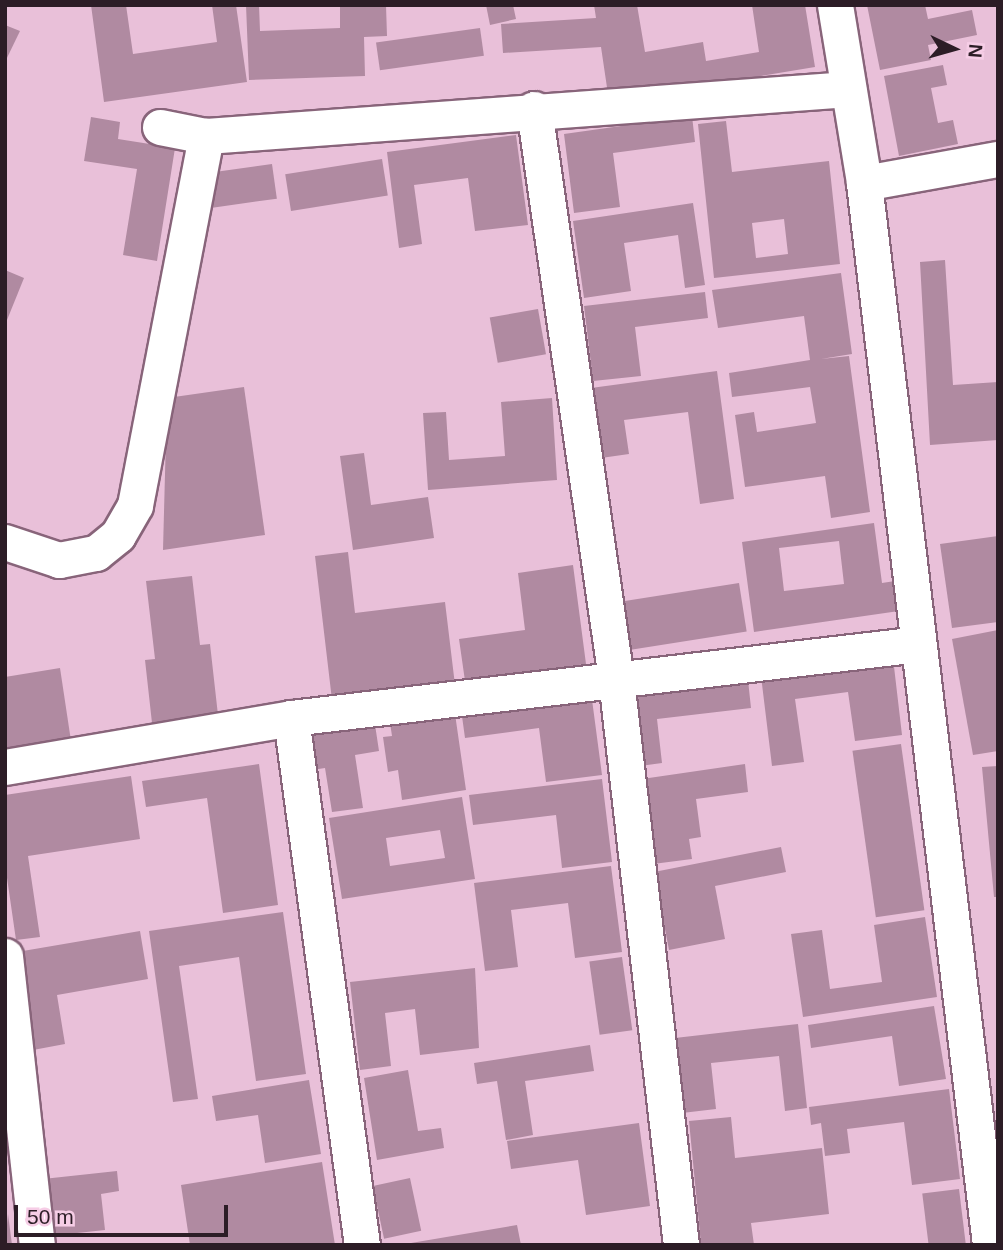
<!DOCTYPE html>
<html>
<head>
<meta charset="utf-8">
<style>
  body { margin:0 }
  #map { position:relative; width:1003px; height:1250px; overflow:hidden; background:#e9c0d9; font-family:Helvetica,sans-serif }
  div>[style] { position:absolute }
  .building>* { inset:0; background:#b08aa1; transform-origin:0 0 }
  .roads { filter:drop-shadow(2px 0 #88647a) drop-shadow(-2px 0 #88647a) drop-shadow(0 2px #88647a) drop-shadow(0 -2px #88647a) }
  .minor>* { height:35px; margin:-17.5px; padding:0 17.5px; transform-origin:17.5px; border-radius:17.5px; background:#fff }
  span { translate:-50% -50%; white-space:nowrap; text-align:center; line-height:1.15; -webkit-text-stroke:5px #f6cde6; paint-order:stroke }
  .frame { position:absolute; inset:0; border:7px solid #2c1d26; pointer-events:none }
  .north { position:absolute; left:919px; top:14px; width:70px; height:70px; -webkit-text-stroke:5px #f6cde6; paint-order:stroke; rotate:95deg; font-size:19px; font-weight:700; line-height:28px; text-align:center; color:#2c1d26 }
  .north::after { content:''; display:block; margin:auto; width:24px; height:32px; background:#2c1d26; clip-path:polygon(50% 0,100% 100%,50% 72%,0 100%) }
  .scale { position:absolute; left:14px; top:1205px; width:214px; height:32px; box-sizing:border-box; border:4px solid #2c1d26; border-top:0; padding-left:9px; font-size:21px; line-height:24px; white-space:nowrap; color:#2c1d26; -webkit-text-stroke:5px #f6cde6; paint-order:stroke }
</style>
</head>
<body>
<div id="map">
  <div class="building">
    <div style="clip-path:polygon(91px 5px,126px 5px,133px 54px,217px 42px,212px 5px,236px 5px,247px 82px,104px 102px)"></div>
    <div style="clip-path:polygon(246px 5px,259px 5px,260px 31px,340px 28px,340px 5px,386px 5px,387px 36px,364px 37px,365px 76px,249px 80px)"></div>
    <div style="clip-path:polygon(486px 5px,513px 5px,516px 19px,490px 25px)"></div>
    <div style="clip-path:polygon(594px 5px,637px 5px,645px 52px,703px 42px,706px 61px,759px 52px,752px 5px,805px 5px,815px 67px,609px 101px,601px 47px,503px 53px,501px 24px,596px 18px)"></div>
    <div style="clip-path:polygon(867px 5px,925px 5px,928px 19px,972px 10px,977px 35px,928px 45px,931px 60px,880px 70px)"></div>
    <div style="clip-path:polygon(5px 25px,20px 31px,5px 62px)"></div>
    <div style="left:480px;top:28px;width:28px;height:105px;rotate:82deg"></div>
    <div style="clip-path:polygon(943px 65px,947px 85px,931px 88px,938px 123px,953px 120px,958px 144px,899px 156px,884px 76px)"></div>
    <div style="clip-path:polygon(692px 116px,695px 142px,613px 153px,620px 207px,574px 213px,564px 134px)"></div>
    <div style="clip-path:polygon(91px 117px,120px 122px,118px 139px,175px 148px,157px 261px,123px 255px,137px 169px,84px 161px)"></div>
    <div style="clip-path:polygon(evenodd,726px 121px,732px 172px,829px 161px,840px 264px,714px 278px,698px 124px,726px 121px,784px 219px,788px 254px,756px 258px,752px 223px,784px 219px)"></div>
    <div style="clip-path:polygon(516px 135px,528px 225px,475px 231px,468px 178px,414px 185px,422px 244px,399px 248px,387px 152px)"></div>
    <div style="left:382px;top:159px;width:37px;height:98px;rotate:81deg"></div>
    <div style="left:272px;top:164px;width:35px;height:65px;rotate:82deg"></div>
    <div style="clip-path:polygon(693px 203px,705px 285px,685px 288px,678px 235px,624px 243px,631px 291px,584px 298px,573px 221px)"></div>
    <div style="clip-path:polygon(945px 260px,953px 385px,998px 382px,998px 440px,930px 445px,920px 262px)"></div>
    <div style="clip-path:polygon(5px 270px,24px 278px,5px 325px)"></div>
    <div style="clip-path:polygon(841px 273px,852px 354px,821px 359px,849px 356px,870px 512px,831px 518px,825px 476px,745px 487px,735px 415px,754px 412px,757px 432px,816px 423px,810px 387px,732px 397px,729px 373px,810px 360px,804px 316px,718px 328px,712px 290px)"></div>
    <div style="clip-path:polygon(705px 292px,708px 318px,635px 327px,641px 376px,593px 381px,584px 306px)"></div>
    <div style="left:538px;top:309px;width:46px;height:49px;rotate:80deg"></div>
    <div style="clip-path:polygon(717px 371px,734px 499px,700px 504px,688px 412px,624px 420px,629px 454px,601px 458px,591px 388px)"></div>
    <div style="clip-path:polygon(244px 387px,265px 535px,163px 550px,167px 398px)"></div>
    <div style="clip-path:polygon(552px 398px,557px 480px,428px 490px,423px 413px,446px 412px,449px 460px,505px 456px,501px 402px)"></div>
    <div style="clip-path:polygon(364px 453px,371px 505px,428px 497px,434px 538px,353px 550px,340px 456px)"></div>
    <div style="clip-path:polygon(evenodd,874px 523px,882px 583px,895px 581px,899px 611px,754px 632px,742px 542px,874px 523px,839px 541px,844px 584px,784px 591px,779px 548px,839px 541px)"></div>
    <div style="clip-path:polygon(998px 536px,998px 622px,952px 628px,940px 544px)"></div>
    <div style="clip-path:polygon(348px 552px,355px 613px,445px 602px,455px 685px,332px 700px,315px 556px)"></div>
    <div style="clip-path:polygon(573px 565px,586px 664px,465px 681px,459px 639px,525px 630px,518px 573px)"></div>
    <div style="clip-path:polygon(192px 576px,200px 645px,210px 644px,219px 724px,153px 732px,145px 660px,155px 659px,146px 581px)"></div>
    <div style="left:739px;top:583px;width:49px;height:122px;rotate:81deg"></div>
    <div style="clip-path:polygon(998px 630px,998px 751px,973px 755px,952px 639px)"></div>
    <div style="clip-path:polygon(893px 658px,902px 735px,855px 741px,848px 692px,795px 699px,804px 762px,772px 766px,761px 676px)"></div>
    <div style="clip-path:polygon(60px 668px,71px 741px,5px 751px,5px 677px)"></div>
    <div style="clip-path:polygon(748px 680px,751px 708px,657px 719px,662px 763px,640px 766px,631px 694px)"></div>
    <div style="clip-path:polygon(591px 692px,602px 775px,546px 782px,539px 728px,465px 738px,461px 709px)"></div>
    <div style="clip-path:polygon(454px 707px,466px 790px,402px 800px,398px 770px,388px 772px,383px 737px,392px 736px,389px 716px)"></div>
    <div style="clip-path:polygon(374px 718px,379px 751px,355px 755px,363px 808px,332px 812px,325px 768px,312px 770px,306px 728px)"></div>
    <div style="left:901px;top:744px;width:168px;height:49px;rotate:82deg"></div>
    <div style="clip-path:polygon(259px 764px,278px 905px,223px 913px,207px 798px,146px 807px,142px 781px)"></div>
    <div style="clip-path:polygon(745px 764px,748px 792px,696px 799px,701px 837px,689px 839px,692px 859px,653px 864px,642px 779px)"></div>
    <div style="clip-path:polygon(998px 766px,998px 897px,994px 897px,982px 767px)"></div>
    <div style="clip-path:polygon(131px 776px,140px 839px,28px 856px,40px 937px,16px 940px,5px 864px,5px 795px)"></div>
    <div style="clip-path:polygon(602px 779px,612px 862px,562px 868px,556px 815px,473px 825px,469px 795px)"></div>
    <div style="clip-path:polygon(evenodd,462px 797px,475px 879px,342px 899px,329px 818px,462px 797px,440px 830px,445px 858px,390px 866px,386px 838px,440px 830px)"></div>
    <div style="clip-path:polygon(781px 847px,786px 872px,715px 886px,725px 939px,669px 950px,654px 872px)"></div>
    <div style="clip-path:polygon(611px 866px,622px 952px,575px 958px,568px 903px,511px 910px,518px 967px,485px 971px,474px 883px)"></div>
    <div style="clip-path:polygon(283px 912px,306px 1074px,256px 1081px,239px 957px,179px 966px,198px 1099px,173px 1102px,149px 931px)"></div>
    <div style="clip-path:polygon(925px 917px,937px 997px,803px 1017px,791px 934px,822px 930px,830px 989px,882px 982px,874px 925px)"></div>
    <div style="clip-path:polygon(140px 931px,148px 979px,57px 995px,65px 1044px,33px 1050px,17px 952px)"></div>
    <div style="left:622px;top:957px;width:74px;height:33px;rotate:82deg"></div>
    <div style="clip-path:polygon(475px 968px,479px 1048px,420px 1055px,415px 1009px,385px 1013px,391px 1066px,360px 1070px,350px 982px)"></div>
    <div style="clip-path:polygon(934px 1006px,946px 1079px,899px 1086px,892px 1036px,811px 1048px,808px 1025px)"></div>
    <div style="clip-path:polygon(798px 1024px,807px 1108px,785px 1111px,779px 1056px,711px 1063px,716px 1109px,682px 1113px,675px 1038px)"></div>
    <div style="clip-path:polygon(590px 1045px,594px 1071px,525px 1081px,533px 1135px,506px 1140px,497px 1081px,477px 1084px,474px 1063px)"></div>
    <div style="clip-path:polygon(408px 1070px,418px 1131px,441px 1128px,444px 1148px,377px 1160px,364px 1078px)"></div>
    <div style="clip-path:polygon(309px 1080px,321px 1154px,265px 1163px,258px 1115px,216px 1121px,212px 1096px)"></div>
    <div style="clip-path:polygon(949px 1089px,960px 1179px,912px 1185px,904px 1122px,847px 1129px,850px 1153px,825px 1156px,821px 1123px,811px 1125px,809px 1107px)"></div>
    <div style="clip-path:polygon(731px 1117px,735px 1158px,822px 1148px,829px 1214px,751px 1223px,754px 1245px,701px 1245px,689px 1121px)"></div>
    <div style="clip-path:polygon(639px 1123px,650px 1206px,586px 1215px,578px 1160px,511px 1169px,507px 1141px)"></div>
    <div style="clip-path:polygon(322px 1162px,335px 1245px,190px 1245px,181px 1185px)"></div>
    <div style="clip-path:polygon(117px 1171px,119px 1191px,101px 1194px,105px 1230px,49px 1236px,43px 1179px)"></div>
    <div style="left:410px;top:1178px;width:54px;height:38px;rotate:78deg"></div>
    <div style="left:959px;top:1189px;width:56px;height:37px;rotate:83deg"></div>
    <div style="clip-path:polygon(8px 1214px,12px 1245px,5px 1245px)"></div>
    <div style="clip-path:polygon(517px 1225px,521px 1245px,411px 1245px,411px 1243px)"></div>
  </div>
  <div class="roads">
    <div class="minor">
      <div style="left:835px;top:5px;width:180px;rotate:80.7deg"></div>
      <div style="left:864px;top:183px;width:1069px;rotate:83.23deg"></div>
      <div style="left:534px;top:109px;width:576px;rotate:81.81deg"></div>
      <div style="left:616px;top:679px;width:570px;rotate:83.45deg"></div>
      <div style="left:160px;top:127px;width:47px;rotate:11.1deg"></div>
      <div style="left:206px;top:136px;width:644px;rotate:-4.19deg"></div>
      <div style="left:864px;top:183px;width:136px;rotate:-10.2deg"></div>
      <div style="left:5px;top:542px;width:57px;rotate:18.4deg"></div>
      <div style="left:59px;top:560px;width:38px;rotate:-11deg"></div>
      <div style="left:96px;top:553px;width:28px;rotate:-39deg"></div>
      <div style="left:118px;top:535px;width:34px;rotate:-60deg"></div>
      <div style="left:135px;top:505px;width:376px;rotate:-79.1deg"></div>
      <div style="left:291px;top:718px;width:532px;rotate:82.33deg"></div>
      <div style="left:5px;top:767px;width:290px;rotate:-9.7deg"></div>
      <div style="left:291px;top:718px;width:632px;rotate:-6.72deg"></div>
      <div style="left:5px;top:956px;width:291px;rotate:83.7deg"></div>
    </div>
  </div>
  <div class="frame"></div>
  <div class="north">N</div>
  <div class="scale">50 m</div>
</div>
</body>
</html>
